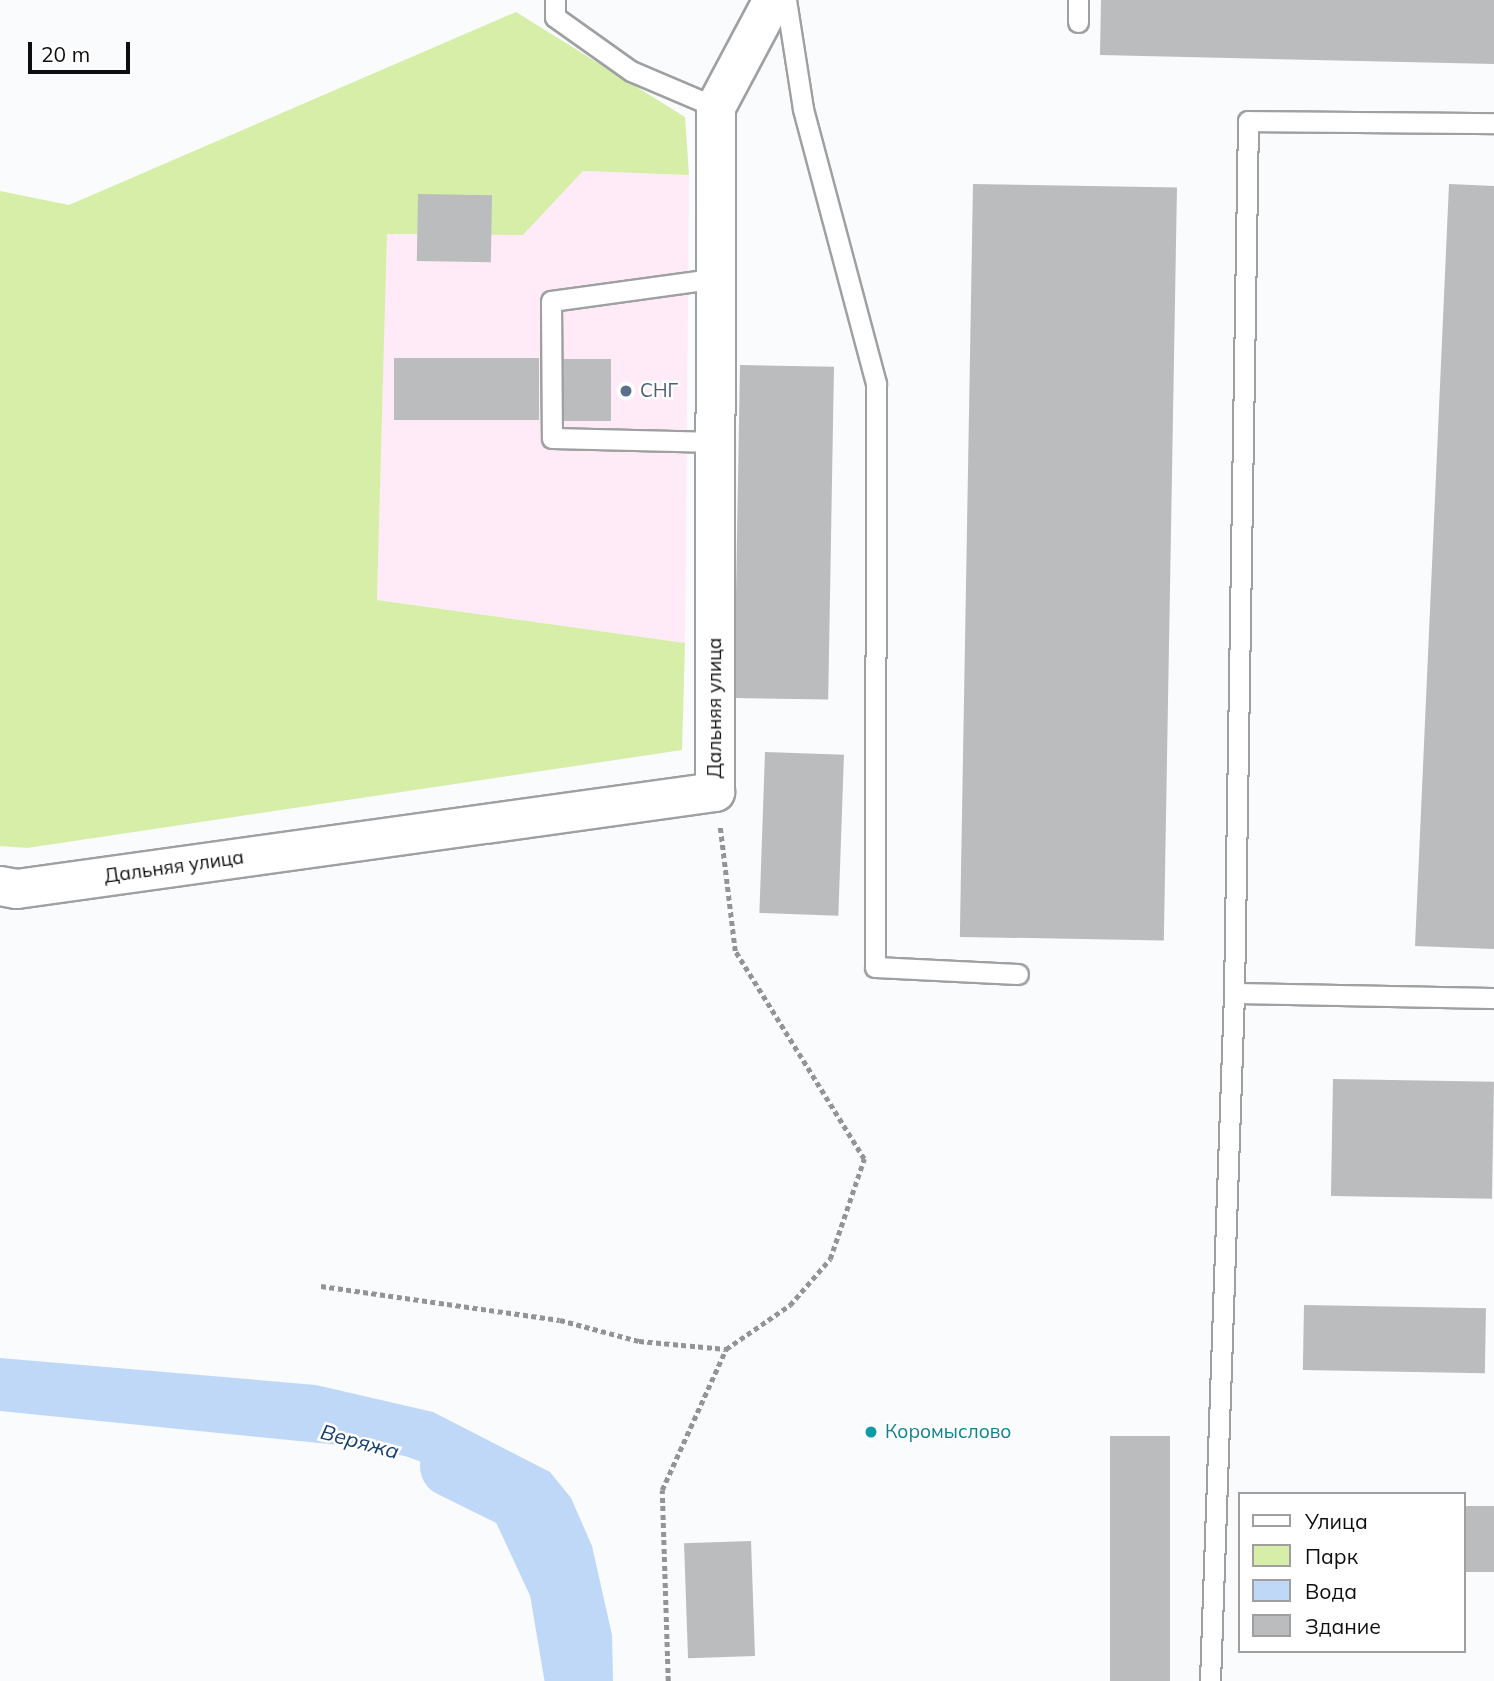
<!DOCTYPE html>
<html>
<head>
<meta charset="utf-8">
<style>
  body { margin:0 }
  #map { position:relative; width:1494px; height:1681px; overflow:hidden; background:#f9fbfc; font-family:Mulish,sans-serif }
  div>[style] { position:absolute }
  .commercial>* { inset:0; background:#ffeaf8 }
  .green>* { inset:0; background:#d7eea8 }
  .water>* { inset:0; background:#c0d8f7 }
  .river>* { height:61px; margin:-30.5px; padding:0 30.5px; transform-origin:30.5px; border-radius:30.5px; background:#c0d8f7 }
  .building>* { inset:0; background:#babcbd; transform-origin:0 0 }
  .path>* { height:4.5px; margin-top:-2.25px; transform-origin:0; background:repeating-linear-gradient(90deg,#939495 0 5px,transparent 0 8.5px) }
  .roads { filter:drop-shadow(2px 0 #9fa0a2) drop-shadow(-2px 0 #9fa0a2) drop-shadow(0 2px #9fa0a2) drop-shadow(0 -2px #9fa0a2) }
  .lane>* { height:19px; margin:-9.5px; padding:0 9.5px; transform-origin:9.5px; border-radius:9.5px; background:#fff }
  .street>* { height:38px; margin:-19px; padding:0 19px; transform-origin:19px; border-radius:19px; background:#fff }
  .dots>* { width:19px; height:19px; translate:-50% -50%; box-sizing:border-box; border:4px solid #fff; border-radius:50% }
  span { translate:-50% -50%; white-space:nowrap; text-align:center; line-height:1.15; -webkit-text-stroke:5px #fff; paint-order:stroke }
  .service-label { font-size:19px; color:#4e5e75 }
  .left { translate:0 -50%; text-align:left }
  .street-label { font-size:19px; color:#0e0e0f }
  .culture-label { font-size:19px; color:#0d838f }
  .water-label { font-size:21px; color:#163f6e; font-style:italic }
  .legend { position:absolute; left:1238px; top:1492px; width:228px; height:161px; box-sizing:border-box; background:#fff; border:2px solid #9f9f9f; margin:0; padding:9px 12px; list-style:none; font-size:21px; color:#0e0e0f }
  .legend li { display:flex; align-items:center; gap:14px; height:35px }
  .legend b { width:35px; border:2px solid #9f9f9f }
  .scale { position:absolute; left:28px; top:42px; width:102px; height:32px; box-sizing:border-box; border:4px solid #0e0e0f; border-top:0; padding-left:9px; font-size:21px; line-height:24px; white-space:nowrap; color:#0e0e0f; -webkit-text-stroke:5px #fff; paint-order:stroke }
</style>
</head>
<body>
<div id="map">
  <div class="commercial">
    <div style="clip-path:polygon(583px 171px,689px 175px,685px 643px,377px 600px,387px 234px,523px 235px)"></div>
  </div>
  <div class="green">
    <div style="clip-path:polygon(516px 12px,685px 117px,689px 175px,583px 171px,523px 235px,387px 234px,377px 600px,685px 643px,682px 750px,27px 848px,0 846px,0 191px,69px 205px)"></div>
  </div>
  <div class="water">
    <div style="clip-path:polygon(0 1358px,316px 1385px,433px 1412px,550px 1472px,571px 1498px,592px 1546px,612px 1635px,613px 1681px,572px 1681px,570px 1626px,552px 1568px,527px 1508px,502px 1491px,405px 1456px,339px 1445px,0 1411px)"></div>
  </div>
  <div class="river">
    <div style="left:450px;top:1466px;width:77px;rotate:26.2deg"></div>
    <div style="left:519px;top:1500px;width:95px;rotate:65.1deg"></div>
    <div style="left:559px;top:1586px;width:96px;rotate:80.4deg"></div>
  </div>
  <div class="building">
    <div style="clip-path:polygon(1101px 0,1494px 0,1494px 64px,1100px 55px)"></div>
    <div style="left:973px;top:184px;width:204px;height:753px;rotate:1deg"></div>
    <div style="clip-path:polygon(1449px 184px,1494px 186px,1494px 949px,1415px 946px)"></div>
    <div style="left:418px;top:194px;width:74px;height:67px;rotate:1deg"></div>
    <div style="left:394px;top:358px;width:145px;height:62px"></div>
    <div style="left:564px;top:359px;width:47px;height:62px"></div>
    <div style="left:740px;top:365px;width:94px;height:333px;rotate:1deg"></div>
    <div style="left:765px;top:752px;width:79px;height:161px;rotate:2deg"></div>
    <div style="left:1333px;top:1079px;width:161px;height:117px;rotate:1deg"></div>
    <div style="left:1304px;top:1305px;width:182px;height:65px;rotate:1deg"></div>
    <div style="left:1110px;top:1436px;width:60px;height:245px"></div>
    <div style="left:1464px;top:1506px;width:30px;height:66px"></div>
    <div style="left:751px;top:1541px;width:115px;height:67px;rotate:88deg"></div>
  </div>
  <div class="path">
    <div style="left:321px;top:1286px;width:241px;rotate:8.1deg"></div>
    <div style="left:560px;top:1320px;width:82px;rotate:14.9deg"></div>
    <div style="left:639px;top:1341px;width:87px;rotate:5.3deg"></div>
    <div style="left:726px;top:1349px;width:78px;rotate:-34.5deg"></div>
    <div style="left:790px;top:1305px;width:61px;rotate:-49deg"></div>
    <div style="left:830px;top:1259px;width:106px;rotate:-71.2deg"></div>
    <div style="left:864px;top:1159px;width:245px;rotate:-121.8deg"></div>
    <div style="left:735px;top:951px;width:125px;rotate:-96.9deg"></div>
    <div style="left:668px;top:1681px;width:191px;rotate:-91.8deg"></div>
    <div style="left:662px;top:1490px;width:155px;rotate:-65.6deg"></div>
  </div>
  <div class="roads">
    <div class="lane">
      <div style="left:555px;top:0;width:17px;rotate:90deg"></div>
      <div style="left:555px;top:17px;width:93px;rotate:35.4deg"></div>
      <div style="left:631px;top:71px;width:92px;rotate:23deg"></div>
      <div style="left:786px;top:0;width:110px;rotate:81.1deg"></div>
      <div style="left:803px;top:109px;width:284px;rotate:75.1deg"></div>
      <div style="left:876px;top:383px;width:584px;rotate:90.1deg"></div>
      <div style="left:875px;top:967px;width:143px;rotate:2.8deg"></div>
      <div style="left:1078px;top:0;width:22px;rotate:90deg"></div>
      <div style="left:712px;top:279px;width:162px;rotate:172.2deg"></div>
      <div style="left:551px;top:301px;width:137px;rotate:89.6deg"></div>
      <div style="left:552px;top:438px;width:165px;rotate:1.4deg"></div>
      <div style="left:1234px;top:993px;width:260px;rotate:1.1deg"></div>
      <div style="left:1210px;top:1681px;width:688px;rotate:-88deg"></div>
      <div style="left:1234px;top:993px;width:872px;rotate:-89.08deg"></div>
      <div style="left:1248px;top:121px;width:246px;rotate:0.5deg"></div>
    </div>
    <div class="street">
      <div style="left:0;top:886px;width:17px;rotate:10deg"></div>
      <div style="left:17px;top:889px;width:705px;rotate:-7.91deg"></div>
      <div style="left:715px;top:792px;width:685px;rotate:-89.92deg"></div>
      <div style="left:716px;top:107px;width:121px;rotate:-62deg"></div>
    </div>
  </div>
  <div class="dots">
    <div style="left:626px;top:391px;background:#5c6f8a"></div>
    <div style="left:871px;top:1432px;background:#0f9aa8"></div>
  </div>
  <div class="service-label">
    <span class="left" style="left:640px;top:391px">СНГ</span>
  </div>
  <div class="street-label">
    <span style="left:715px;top:708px;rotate:-90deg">Дальняя улица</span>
    <span style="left:174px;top:867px;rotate:-8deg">Дальняя улица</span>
  </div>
  <div class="culture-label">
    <span class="left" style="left:885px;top:1432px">Коромыслово</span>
  </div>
  <div class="water-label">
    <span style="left:360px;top:1441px;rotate:15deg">Веряжа</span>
  </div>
  <ul class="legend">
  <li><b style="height:9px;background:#fff"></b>Улица</li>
  <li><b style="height:19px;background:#d7eea8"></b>Парк</li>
  <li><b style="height:19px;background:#c0d8f7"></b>Вода</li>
  <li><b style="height:19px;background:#babcbd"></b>Здание</li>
  </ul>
  <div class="scale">20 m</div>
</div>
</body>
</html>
